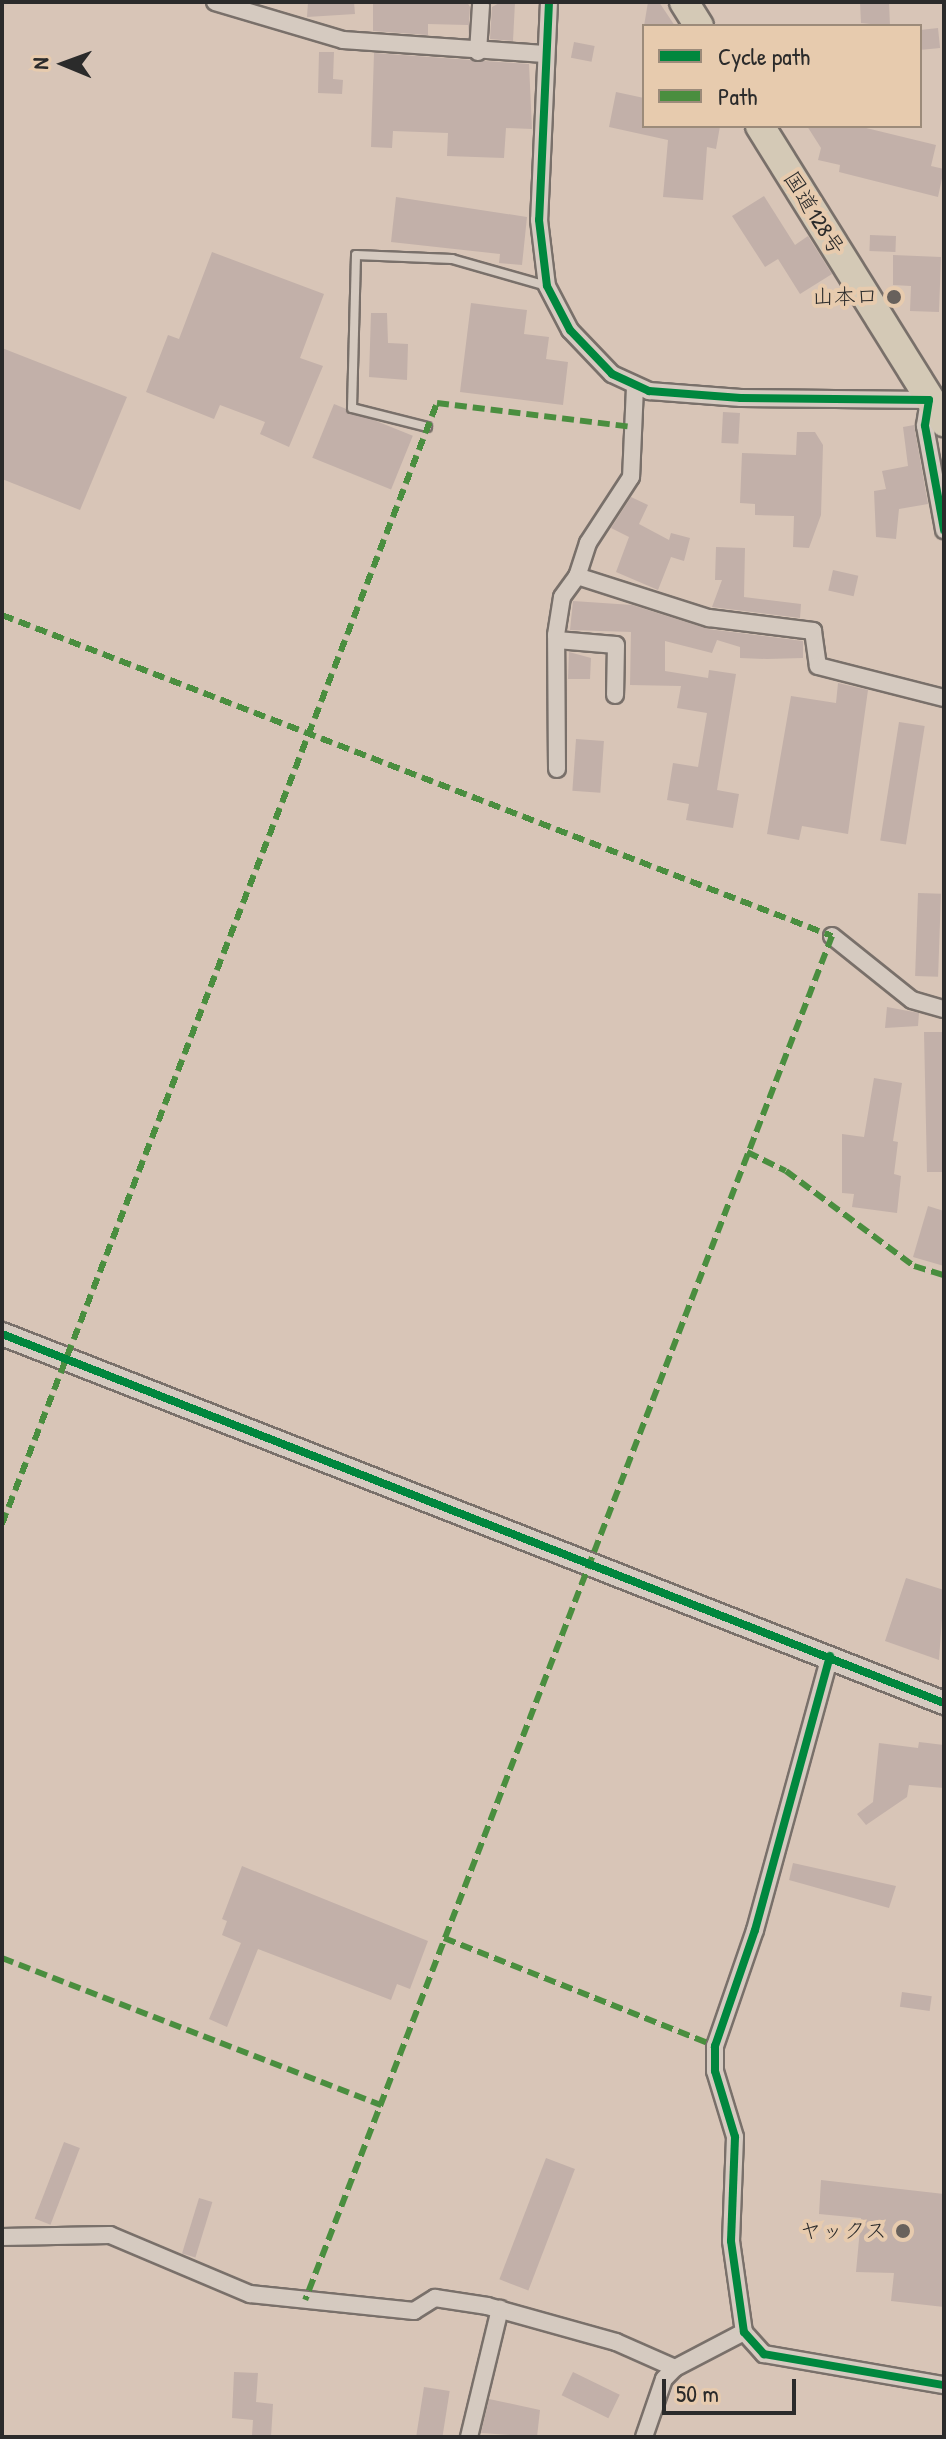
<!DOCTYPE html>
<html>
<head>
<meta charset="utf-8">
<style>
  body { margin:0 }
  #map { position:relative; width:946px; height:2439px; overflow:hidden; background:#d8c5b7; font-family:"Patrick Hand","Klee One",sans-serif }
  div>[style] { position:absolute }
  .building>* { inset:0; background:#c2b0a9; transform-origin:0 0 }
  .roads { filter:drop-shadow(2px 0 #79706a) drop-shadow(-2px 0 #79706a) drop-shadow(0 2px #79706a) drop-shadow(0 -2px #79706a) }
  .lane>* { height:8px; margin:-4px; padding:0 4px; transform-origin:4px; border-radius:4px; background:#d5cac0 }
  .street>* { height:16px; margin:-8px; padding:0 8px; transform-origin:8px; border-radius:8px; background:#d5cac0 }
  .secondary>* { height:22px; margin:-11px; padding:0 11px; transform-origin:11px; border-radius:11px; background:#d5cac0 }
  .highway>* { height:28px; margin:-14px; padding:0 14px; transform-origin:14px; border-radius:14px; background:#d4c9b6 }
  .quiet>* { height:6px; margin-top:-3px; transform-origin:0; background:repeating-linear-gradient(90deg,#4a8e3f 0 12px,transparent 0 18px) }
  .cycleway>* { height:8px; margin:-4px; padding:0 4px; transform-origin:4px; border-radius:4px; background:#00873e }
  .dots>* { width:22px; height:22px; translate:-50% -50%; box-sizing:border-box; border:4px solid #e7cbae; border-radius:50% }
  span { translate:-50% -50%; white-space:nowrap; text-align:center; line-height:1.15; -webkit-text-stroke:8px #e7cbae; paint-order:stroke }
  .street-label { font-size:22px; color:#2b2b2b }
  .poi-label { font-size:22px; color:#2b2b2b }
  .right { translate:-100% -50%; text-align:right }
  .frame { position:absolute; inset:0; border:4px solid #2b2b2b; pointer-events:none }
  .legend { position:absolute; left:642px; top:24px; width:280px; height:104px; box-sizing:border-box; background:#e7cbae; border:2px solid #9c8b7a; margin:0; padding:10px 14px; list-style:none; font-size:24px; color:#2b2b2b }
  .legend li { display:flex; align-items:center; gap:16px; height:40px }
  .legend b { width:40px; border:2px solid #9c8b7a }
  .north { position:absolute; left:24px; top:24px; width:80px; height:80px; -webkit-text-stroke:6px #e7cbae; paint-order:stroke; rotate:271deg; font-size:22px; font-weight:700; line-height:32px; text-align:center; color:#2b2b2b }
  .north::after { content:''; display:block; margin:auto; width:28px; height:36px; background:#2b2b2b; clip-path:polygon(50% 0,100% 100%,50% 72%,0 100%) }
  .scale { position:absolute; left:662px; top:2379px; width:134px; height:36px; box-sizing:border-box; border:4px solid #2b2b2b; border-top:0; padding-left:10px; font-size:24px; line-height:28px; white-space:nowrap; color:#2b2b2b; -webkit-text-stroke:6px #e7cbae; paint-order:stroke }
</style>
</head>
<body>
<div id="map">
  <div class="building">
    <div style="clip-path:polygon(308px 2px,354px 2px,355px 14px,307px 17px)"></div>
    <div style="clip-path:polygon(373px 2px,467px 2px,470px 7px,468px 38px,468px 25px,428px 24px,428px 35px,373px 31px)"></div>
    <div style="clip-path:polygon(501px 2px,515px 2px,513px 41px,490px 39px,492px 7px)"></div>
    <div style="clip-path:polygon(648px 2px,659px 2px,675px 26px,644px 26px)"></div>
    <div style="clip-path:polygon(860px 2px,889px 2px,890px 26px,861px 23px)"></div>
    <div style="left:938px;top:28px;width:20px;height:18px;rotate:84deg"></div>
    <div style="left:574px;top:42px;width:21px;height:16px;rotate:11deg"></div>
    <div style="clip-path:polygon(319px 52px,334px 52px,333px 79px,343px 80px,342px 94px,318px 93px)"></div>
    <div style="clip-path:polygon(374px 53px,529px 64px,532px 129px,506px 128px,504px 158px,447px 156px,448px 133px,393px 131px,392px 148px,371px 147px)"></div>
    <div style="clip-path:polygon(616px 92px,644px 98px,644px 126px,720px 126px,716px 149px,707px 147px,703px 200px,663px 197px,668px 140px,609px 127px)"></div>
    <div style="clip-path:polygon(807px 126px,858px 126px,936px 145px,931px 166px,944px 169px,938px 197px,839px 172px,840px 165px,818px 160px,821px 148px)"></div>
    <div style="clip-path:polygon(764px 196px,795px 245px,808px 236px,832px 274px,800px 294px,778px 259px,765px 267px,732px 216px)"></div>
    <div style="clip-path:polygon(396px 197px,527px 217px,522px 265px,499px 263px,500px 254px,391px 242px)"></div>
    <div style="left:870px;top:235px;width:26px;height:16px;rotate:2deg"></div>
    <div style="clip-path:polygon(212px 252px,324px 294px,300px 358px,323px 366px,289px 447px,260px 434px,265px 422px,220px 405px,214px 419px,146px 392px,168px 335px,179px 339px)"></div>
    <div style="clip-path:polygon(893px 255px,941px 257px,939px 312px,910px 311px,911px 286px,893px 285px)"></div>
    <div style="clip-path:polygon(471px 303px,527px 310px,524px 334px,549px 337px,546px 359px,568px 362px,563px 405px,460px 392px)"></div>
    <div style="clip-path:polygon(371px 313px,387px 313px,388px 343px,408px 344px,407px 380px,369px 377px)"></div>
    <div style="clip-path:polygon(2px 348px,127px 397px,80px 510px,2px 479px)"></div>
    <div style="left:334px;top:404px;width:85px;height:58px;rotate:22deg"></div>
    <div style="left:723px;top:412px;width:17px;height:31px;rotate:3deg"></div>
    <div style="clip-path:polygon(914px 425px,928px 504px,899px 509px,896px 539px,876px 537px,874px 491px,886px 489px,882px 471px,908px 466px,903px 427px)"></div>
    <div style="clip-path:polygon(797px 432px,815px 432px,823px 445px,821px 515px,809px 548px,793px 547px,794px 516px,755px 515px,755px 504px,740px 503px,742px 453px,796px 455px)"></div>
    <div style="clip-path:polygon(631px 497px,648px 505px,639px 524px,669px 540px,671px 533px,690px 538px,684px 561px,671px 557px,658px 590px,616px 572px,629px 537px,611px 528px)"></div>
    <div style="clip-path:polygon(716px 547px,745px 548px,744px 597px,801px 604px,800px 618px,712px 607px,722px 580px,715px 580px)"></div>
    <div style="left:833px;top:570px;width:26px;height:21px;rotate:13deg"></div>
    <div style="clip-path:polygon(573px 601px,632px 605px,708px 629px,803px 641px,803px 658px,767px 659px,740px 658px,740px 647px,717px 640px,712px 653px,665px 641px,665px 671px,708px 678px,709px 670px,736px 674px,717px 790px,739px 794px,733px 828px,686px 820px,689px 804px,667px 800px,673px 763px,698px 767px,707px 713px,677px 708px,681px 686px,630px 685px,631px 632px,570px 630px)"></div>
    <div style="clip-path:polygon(569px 652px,591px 658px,590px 679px,568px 679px)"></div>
    <div style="clip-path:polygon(838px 683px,868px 690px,848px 834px,802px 826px,799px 840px,767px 834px,791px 696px,836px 703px)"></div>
    <div style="left:899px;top:722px;width:26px;height:120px;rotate:9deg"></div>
    <div style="left:576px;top:739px;width:28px;height:52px;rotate:4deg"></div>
    <div style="left:918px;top:893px;width:23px;height:83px;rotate:2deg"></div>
    <div style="clip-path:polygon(887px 1007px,919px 1013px,918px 1026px,885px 1028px)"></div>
    <div style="clip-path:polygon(924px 1032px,944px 1032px,944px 1172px,927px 1172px)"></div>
    <div style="clip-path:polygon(874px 1078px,902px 1083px,893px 1141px,898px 1142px,894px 1174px,901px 1176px,897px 1213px,852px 1207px,854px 1194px,842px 1193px,842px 1134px,864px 1137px)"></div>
    <div style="clip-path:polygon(928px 1206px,944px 1211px,944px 1266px,913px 1257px)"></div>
    <div style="clip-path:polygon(906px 1578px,944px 1590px,939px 1660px,885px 1641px)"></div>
    <div style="clip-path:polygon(919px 1742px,944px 1745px,944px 1788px,909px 1785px,907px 1797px,866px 1825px,857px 1814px,873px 1802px,879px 1743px,918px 1748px)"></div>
    <div style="clip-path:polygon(793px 1863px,896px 1886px,889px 1908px,789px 1880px)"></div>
    <div style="clip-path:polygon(242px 1866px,428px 1941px,410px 1989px,397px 1984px,391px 2000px,258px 1949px,227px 2027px,209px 2019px,241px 1943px,222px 1935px,227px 1921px,222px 1919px)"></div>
    <div style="left:902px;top:1992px;width:30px;height:15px;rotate:8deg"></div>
    <div style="left:64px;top:2142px;width:17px;height:82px;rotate:21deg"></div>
    <div style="left:546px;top:2158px;width:31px;height:130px;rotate:21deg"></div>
    <div style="clip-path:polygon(821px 2180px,944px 2194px,944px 2307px,891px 2301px,894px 2273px,856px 2272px,861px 2218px,819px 2214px)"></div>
    <div style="left:199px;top:2198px;width:14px;height:58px;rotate:17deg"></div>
    <div style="clip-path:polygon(234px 2372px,258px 2373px,256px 2402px,273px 2404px,271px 2437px,252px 2435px,253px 2420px,232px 2418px)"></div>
    <div style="left:573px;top:2372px;width:52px;height:26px;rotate:26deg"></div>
    <div style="left:424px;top:2387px;width:26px;height:50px;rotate:9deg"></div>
    <div style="clip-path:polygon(489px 2399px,540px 2410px,537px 2437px,481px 2433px)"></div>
  </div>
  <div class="roads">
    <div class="lane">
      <div style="left:427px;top:427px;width:77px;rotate:-165.8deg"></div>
      <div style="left:352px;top:408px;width:153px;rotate:-88.5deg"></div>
      <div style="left:356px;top:255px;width:96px;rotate:2.4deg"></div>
      <div style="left:452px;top:259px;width:99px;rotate:15.9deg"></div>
    </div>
    <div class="street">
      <div style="left:215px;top:2px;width:134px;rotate:16.5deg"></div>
      <div style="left:343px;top:40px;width:202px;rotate:4deg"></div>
      <div style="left:549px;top:2px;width:218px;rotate:92.6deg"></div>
      <div style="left:539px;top:220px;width:66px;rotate:83.1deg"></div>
      <div style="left:547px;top:286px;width:50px;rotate:62.4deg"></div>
      <div style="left:570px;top:330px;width:61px;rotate:46.3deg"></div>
      <div style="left:612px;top:374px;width:41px;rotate:24.7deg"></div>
      <div style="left:649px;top:391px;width:92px;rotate:4.4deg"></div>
      <div style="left:741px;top:398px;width:188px;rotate:0.6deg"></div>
      <div style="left:929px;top:400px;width:26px;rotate:99deg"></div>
      <div style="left:925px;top:426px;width:106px;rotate:79.6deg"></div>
      <div style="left:478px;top:52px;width:47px;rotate:-86.3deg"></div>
      <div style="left:635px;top:387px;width:90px;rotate:92.5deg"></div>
      <div style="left:631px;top:477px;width:79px;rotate:123.1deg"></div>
      <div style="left:588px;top:543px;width:35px;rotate:108deg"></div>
      <div style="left:577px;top:576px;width:139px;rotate:17.7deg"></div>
      <div style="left:709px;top:618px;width:105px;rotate:7.1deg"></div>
      <div style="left:813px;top:631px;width:35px;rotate:82deg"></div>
      <div style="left:818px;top:666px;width:130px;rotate:14.3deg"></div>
      <div style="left:557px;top:640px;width:59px;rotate:4.8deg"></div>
      <div style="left:616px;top:645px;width:50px;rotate:91.1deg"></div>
      <div style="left:557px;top:769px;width:134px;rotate:-90.4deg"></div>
      <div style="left:556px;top:635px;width:38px;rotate:-81deg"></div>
      <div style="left:562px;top:597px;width:26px;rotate:-54deg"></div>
      <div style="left:832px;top:936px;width:102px;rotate:38.7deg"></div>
      <div style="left:912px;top:1000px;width:33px;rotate:16deg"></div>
      <div style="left:830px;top:1656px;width:284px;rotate:105.3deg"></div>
      <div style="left:755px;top:1930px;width:123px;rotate:109deg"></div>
      <div style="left:715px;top:2046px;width:25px;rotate:90deg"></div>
      <div style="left:715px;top:2071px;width:69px;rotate:73.1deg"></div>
      <div style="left:735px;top:2137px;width:104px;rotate:92.2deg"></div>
      <div style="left:731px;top:2241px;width:92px;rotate:81.9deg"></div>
      <div style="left:744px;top:2332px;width:30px;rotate:48deg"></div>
      <div style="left:764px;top:2354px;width:183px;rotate:9.8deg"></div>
      <div style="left:2px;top:2237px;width:108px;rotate:-1.1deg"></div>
      <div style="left:110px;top:2235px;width:152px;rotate:22.9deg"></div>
      <div style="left:250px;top:2294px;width:165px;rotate:5.9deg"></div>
      <div style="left:414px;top:2311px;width:25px;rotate:-32deg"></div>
      <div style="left:435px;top:2298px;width:53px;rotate:8.7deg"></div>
      <div style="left:487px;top:2306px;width:134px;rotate:15.6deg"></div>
      <div style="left:616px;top:2342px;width:64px;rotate:23.8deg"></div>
      <div style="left:675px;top:2368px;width:78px;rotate:-27.6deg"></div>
      <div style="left:469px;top:2437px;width:132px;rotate:-76.4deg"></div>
      <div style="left:644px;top:2437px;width:61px;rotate:-71deg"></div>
      <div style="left:664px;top:2379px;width:16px;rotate:-45deg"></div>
    </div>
    <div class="secondary">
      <div style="left:2px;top:1334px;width:1012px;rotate:21.39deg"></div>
    </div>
    <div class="highway">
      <div style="left:684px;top:2px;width:28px;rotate:58deg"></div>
      <div style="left:760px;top:126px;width:349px;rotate:58.1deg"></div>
    </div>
  </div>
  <div class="quiet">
    <div style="left:2px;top:615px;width:890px;rotate:21.14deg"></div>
    <div style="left:832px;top:936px;width:1462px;rotate:111.12deg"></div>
    <div style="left:747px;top:1152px;width:43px;rotate:26deg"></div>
    <div style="left:786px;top:1171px;width:159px;rotate:36.6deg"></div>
    <div style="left:914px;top:1266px;width:31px;rotate:17deg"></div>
    <div style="left:2px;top:1524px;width:1202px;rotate:-68.79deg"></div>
    <div style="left:437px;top:403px;width:196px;rotate:7deg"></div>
    <div style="left:444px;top:1938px;width:292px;rotate:21.7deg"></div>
    <div style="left:2px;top:1958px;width:407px;rotate:21.2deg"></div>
  </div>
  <div class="cycleway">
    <div style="left:549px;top:2px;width:218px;rotate:92.6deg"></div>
    <div style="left:539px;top:220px;width:66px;rotate:83.1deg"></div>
    <div style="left:547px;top:286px;width:50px;rotate:62.4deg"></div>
    <div style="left:570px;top:330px;width:61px;rotate:46.3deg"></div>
    <div style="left:612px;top:374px;width:41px;rotate:24.7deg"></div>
    <div style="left:649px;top:391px;width:92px;rotate:4.4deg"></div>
    <div style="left:741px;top:398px;width:188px;rotate:0.6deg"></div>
    <div style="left:929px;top:400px;width:26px;rotate:99deg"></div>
    <div style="left:925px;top:426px;width:106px;rotate:79.6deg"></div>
    <div style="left:2px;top:1334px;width:1012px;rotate:21.39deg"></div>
    <div style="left:830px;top:1656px;width:284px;rotate:105.3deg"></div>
    <div style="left:755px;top:1930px;width:123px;rotate:109deg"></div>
    <div style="left:715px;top:2046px;width:25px;rotate:90deg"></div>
    <div style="left:715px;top:2071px;width:69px;rotate:73.1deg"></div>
    <div style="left:735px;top:2137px;width:104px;rotate:92.2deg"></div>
    <div style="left:731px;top:2241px;width:92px;rotate:81.9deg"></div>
    <div style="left:744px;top:2332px;width:30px;rotate:48deg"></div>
    <div style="left:764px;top:2354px;width:183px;rotate:9.8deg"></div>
  </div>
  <div class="dots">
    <div style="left:894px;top:297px;background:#68615c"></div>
    <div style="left:903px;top:2231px;background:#68615c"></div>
  </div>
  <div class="street-label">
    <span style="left:814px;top:213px;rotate:58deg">国道128号</span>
  </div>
  <div class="poi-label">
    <span class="right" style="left:878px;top:297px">山本口</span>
    <span class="right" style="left:887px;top:2231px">ヤックス</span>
  </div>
  <div class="frame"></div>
  <ul class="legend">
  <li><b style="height:10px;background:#00873e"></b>Cycle path</li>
  <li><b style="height:10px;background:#4a8e3f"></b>Path</li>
  </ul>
  <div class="north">N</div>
  <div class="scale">50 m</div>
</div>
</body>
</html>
